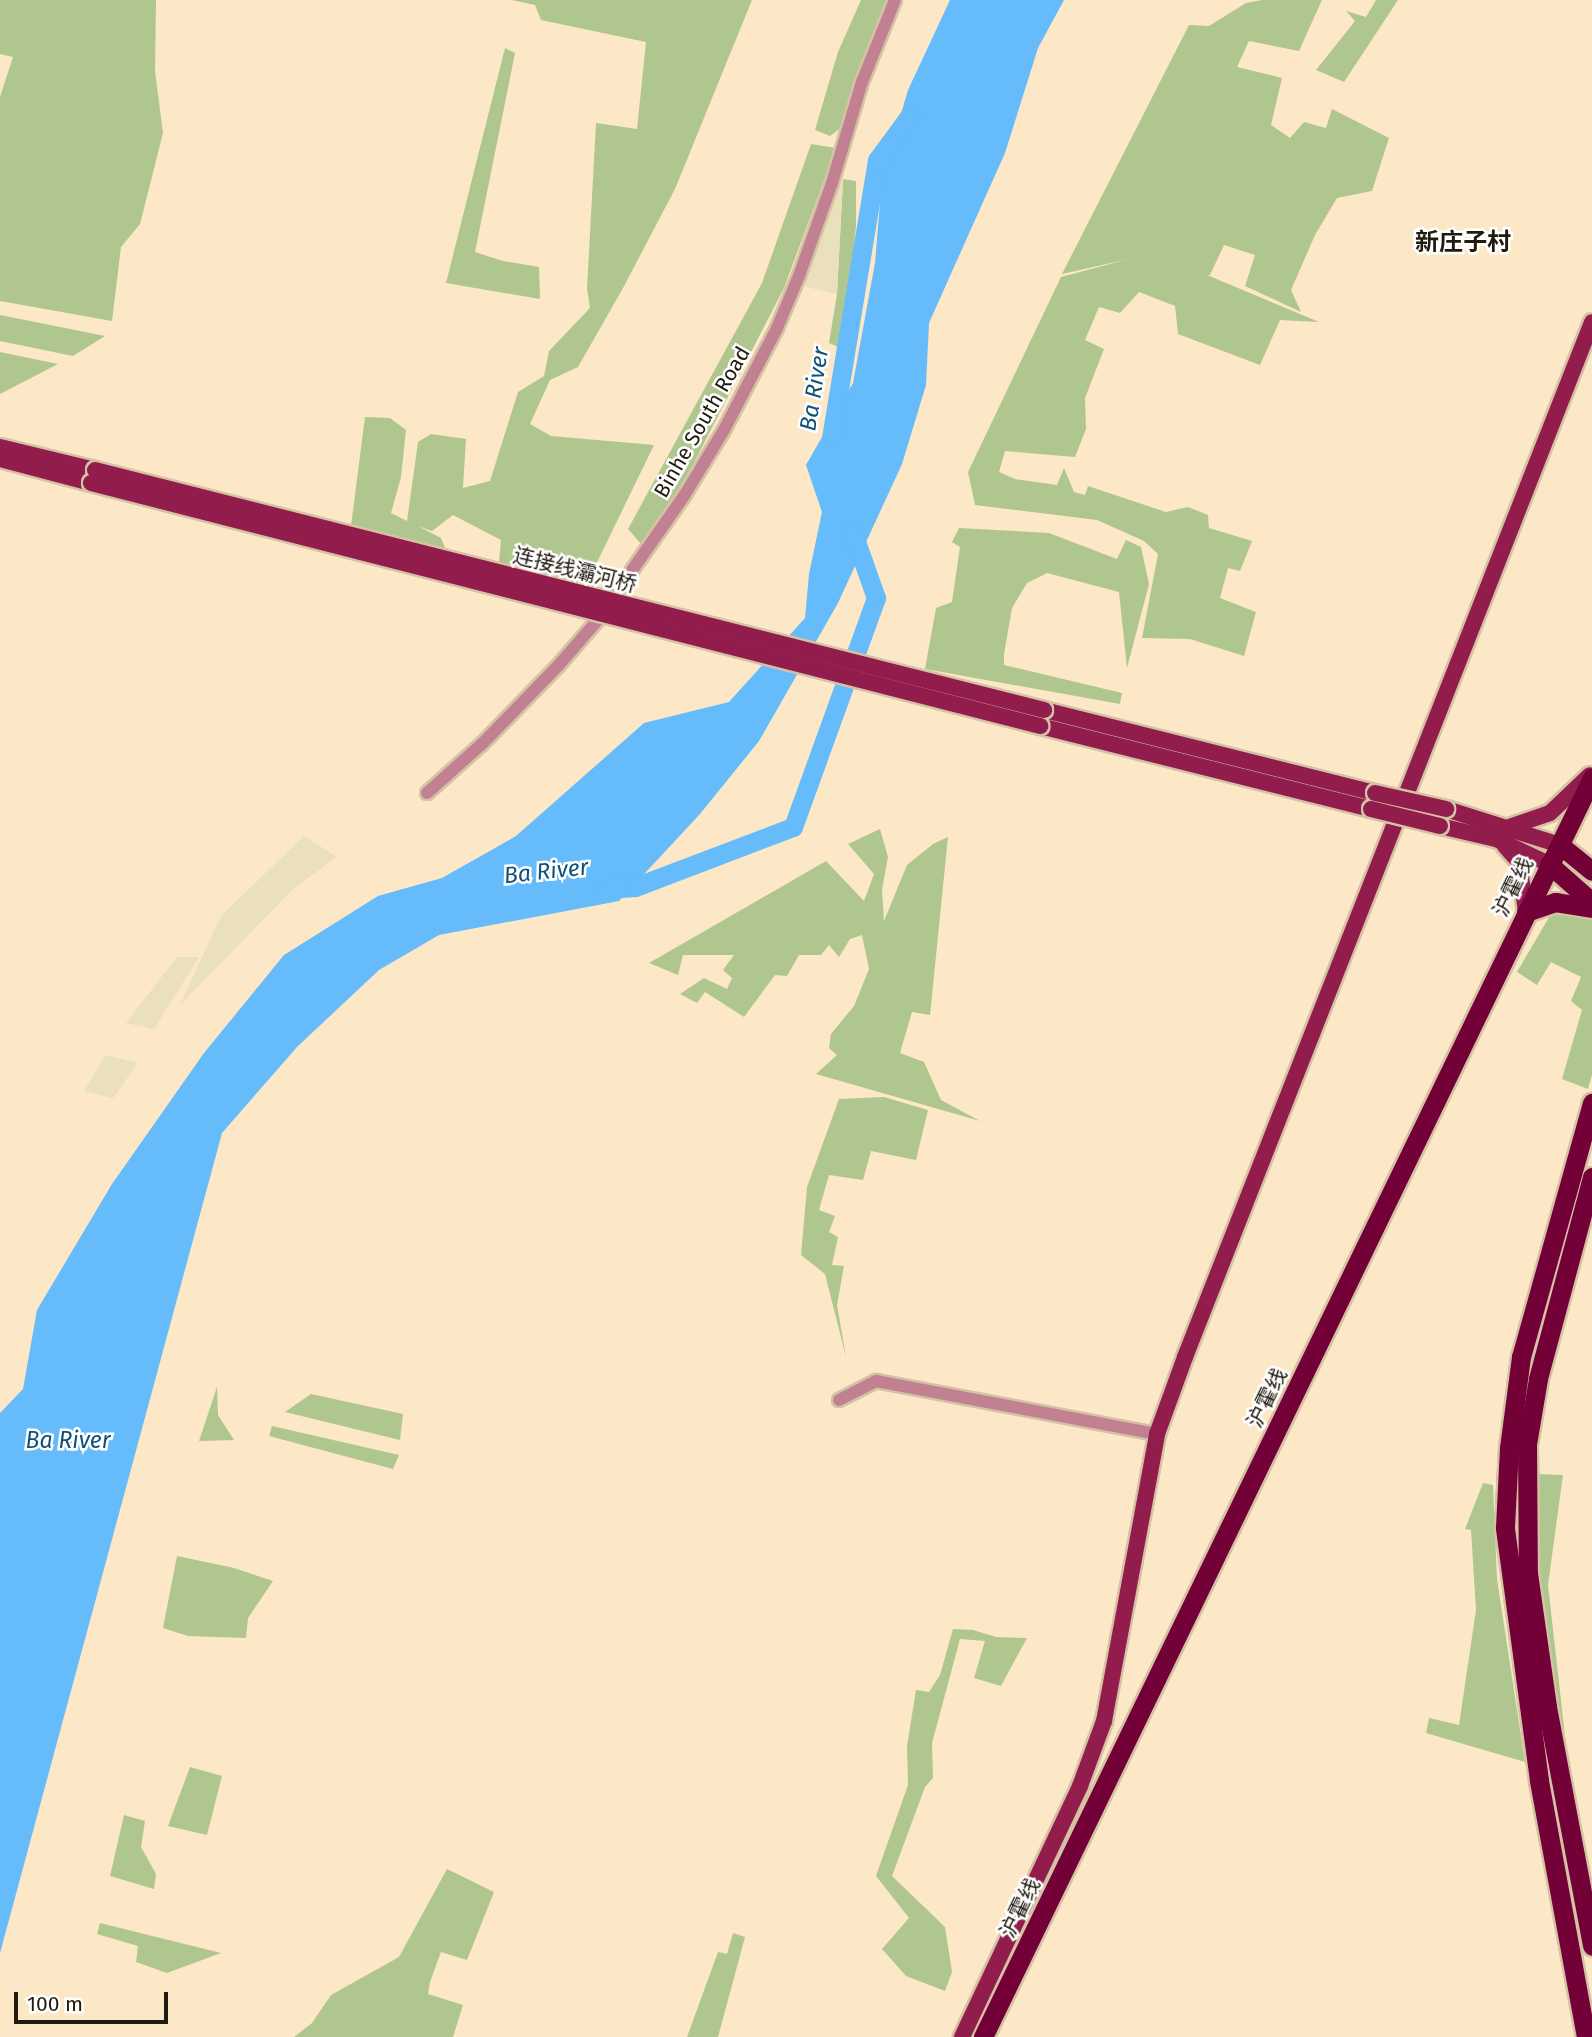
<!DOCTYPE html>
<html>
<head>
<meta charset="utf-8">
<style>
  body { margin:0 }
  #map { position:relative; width:1592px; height:2037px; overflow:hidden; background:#fce7c6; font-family:"Fira Sans","Noto Sans SC",sans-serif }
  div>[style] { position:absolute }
  .green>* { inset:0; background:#afc78f }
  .sand>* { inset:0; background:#eae0bb }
  .water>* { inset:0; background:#66bbfa }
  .river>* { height:19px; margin:-9.5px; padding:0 9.5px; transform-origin:9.5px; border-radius:9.5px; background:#66bbfa }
  .roads { filter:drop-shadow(2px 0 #d5c2a5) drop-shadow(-2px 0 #d5c2a5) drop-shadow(0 2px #d5c2a5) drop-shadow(0 -2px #d5c2a5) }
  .minor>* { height:12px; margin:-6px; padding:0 6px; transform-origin:6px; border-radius:6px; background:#c28192 }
  .major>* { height:16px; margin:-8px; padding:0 8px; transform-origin:8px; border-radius:8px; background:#921d4c }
  .highway>* { height:19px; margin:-9.5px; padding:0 9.5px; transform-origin:9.5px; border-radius:9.5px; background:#730036 }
  .bridges { filter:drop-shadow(2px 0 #d5c2a5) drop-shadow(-2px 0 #d5c2a5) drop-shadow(0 2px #d5c2a5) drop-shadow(0 -2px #d5c2a5) }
  .major-bridge>* { height:16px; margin:-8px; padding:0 8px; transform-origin:8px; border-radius:8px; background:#921d4c }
  span { translate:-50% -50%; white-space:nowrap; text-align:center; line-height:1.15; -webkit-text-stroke:5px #fff; paint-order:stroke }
  .street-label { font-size:21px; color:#211a0e }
  .water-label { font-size:23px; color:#10517a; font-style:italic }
  .quarter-label { font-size:24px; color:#211a0e; font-weight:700 }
  .scale { position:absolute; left:14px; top:1992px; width:154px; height:32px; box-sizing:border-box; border:4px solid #211a0e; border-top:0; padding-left:9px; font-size:21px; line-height:24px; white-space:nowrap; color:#211a0e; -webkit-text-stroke:5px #fff; paint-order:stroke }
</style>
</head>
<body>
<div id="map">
  <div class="green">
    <div style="clip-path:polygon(0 0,156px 0,155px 71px,163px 133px,140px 224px,121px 247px,112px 321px,0 301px,0 97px,13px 57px,0 54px)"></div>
    <div style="clip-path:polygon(512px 0,752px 0,675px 189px,623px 288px,578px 367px,550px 380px,530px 424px,551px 436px,654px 445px,587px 583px,499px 562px,501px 540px,453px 515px,432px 531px,418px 526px,441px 538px,446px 550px,351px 526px,365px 417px,390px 418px,406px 430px,401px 477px,391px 513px,407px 521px,418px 442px,431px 434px,466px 439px,463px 488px,490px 481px,518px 392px,544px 376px,549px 351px,590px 308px,587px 289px,596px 123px,637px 129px,646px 42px,541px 20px,535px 5px)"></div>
    <div style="clip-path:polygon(861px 0,890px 0,842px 127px,830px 136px,815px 130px,838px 52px)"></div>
    <div style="clip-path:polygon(1262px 0,1322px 0,1299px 51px,1249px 41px,1237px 67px,1282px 78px,1271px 125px,1290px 138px,1304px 122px,1326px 128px,1332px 109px,1389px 138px,1372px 191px,1337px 198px,1315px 235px,1291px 290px,1301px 312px,1245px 286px,1255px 255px,1224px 245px,1210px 275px,1207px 275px,1319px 322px,1280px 320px,1260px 365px,1178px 334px,1175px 306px,1139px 292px,1120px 313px,1099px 307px,1085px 340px,1104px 349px,1085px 398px,1086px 429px,1075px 457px,1005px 451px,999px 472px,1015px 479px,1057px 485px,1064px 468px,1074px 492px,1085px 495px,1088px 486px,1166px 512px,1188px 507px,1208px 515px,1209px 528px,1252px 541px,1240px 571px,1228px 568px,1220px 598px,1256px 612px,1244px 656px,1190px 639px,1142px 638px,1158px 554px,1144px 541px,1097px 520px,975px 505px,968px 472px,1061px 277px,1129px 259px,1062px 274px,1189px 25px,1209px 26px,1246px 3px)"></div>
    <div style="clip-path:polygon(1376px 0,1398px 0,1344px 82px,1316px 70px,1355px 21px,1346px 11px,1366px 17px)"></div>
    <div style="clip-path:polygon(505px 48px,515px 53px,475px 252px,503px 261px,539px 267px,540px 299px,446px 283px)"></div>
    <div style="clip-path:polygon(811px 144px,836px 148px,784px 288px,682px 486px,642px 545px,628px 529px,762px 283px)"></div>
    <div style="clip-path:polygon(843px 179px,856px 181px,856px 226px,843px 349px,829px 343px,837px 294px)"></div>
    <div style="clip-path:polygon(0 315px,105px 336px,73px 356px,0 341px)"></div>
    <div style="clip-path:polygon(0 352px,58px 364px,0 394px)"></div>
    <div style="clip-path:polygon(959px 528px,1049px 533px,1117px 559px,1126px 540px,1141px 547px,1149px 584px,1127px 668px,1119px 592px,1047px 573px,1027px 583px,1012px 608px,1004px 654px,1004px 665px,1122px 693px,1120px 704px,925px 669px,936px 608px,952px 602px,960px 547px,952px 542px)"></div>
    <div style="clip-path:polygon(880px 829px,888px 857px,882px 890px,884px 921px,907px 865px,933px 844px,948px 837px,930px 1015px,912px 1012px,900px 1053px,924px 1062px,941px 1100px,980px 1121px,816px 1074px,837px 1055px,829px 1048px,831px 1034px,854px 1006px,869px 969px,862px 935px,850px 939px,839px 957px,829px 945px,821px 955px,799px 955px,787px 976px,775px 975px,744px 1017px,705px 992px,697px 1003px,680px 994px,704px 978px,727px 989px,732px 978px,723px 970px,734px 955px,683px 955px,678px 975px,649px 963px,826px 861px,864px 901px,874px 874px,848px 844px)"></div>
    <div style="clip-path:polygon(1555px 907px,1592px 913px,1592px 1075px,1588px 1089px,1562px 1079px,1582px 1010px,1571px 1001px,1581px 977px,1551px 962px,1537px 985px,1517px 972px)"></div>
    <div style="clip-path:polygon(884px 1097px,928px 1110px,916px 1160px,871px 1151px,863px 1180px,829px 1175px,819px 1210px,835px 1216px,829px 1232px,838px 1237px,832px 1265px,844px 1266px,837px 1305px,846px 1357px,825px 1274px,801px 1255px,807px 1187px,839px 1099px)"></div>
    <div style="clip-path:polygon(217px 1387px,218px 1415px,234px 1440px,199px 1441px)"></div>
    <div style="clip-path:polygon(311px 1394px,403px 1414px,400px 1440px,285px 1412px)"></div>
    <div style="clip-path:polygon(272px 1426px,399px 1455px,393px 1469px,269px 1436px)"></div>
    <div style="clip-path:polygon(1533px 1474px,1563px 1475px,1548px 1585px,1569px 1772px,1544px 1638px)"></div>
    <div style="clip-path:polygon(1483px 1483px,1493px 1485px,1497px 1579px,1525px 1762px,1426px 1733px,1429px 1718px,1459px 1725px,1476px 1610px,1471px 1530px,1465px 1529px)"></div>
    <div style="clip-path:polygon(177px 1556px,234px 1568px,273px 1581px,248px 1618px,246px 1638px,188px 1636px,163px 1628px)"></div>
    <div style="clip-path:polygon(953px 1629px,973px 1630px,996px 1637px,1027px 1638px,1001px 1686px,974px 1678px,985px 1641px,960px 1639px,932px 1743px,933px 1778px,925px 1787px,892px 1876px,945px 1927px,952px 1972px,945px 1991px,906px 1976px,882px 1949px,909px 1918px,876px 1876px,908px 1785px,907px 1746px,916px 1690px,929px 1692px,940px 1675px)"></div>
    <div style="clip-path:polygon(190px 1767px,222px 1776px,207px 1835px,168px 1826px)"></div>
    <div style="clip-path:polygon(124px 1815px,145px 1821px,141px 1847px,156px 1874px,154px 1889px,110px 1876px)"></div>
    <div style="clip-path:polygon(447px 1869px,494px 1892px,467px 1960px,441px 1952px,430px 1982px,428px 1994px,463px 2005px,453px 2037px,294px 2037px,312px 2023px,331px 1995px,399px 1957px)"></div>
    <div style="clip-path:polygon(100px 1923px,221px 1953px,167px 1973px,136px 1962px,138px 1946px,97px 1934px)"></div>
    <div style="clip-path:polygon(733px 1933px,745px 1937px,718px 2037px,687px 2037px,718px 1952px,727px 1954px)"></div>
  </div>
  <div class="sand">
    <div style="clip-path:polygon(843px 180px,837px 294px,802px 286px)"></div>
    <div style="clip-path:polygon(304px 836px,337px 857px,294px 888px,180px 1005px,221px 916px)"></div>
    <div style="clip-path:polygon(177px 957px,199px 957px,154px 1029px,126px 1023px)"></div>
    <div style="clip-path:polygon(106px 1055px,138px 1063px,113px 1098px,84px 1091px)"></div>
  </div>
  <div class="water">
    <div style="clip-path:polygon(950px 0,1064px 0,1038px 48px,1005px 153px,929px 323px,926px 385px,902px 464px,838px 603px,759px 741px,700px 814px,619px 901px,439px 935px,379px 970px,297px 1047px,222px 1133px,0 1953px,0 1413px,23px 1389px,37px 1310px,112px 1184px,204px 1053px,284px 955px,378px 896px,442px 878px,516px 836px,644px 723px,729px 702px,805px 618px,809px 574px,822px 512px,806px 465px,853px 383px,875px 263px,882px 179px,908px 90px)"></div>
  </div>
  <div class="river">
    <div style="left:831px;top:438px;width:282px;rotate:-80.6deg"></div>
    <div style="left:877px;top:160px;width:56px;rotate:-53.7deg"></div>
    <div style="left:607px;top:889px;width:28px;rotate:-4deg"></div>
    <div style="left:635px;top:887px;width:169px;rotate:-20.8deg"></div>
    <div style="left:793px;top:827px;width:244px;rotate:-70.1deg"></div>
    <div style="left:876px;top:598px;width:72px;rotate:-109.4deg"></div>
  </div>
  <div class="roads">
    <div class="minor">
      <div style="left:427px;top:793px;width:75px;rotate:-41.8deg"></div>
      <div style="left:483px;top:743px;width:107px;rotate:-45.8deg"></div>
      <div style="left:558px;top:666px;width:58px;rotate:-49.2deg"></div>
      <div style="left:596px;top:622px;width:154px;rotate:-55.1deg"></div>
      <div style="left:684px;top:496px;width:77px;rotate:-58.8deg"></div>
      <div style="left:724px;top:430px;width:115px;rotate:-62.5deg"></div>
      <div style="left:777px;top:328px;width:56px;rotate:-67.1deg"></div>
      <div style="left:799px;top:276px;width:99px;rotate:-70.5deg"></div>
      <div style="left:832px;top:183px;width:105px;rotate:-73.5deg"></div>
      <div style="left:862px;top:82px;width:88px;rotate:-68.1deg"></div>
      <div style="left:839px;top:1400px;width:42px;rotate:-27.2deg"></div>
      <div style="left:876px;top:1381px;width:286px;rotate:10.7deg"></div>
    </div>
    <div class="major">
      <div style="left:0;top:447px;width:98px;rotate:13.6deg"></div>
      <div style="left:0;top:459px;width:94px;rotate:14.8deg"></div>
      <div style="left:1044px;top:710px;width:341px;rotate:14.1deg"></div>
      <div style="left:1040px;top:726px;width:341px;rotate:14.1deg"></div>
      <div style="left:1446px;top:809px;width:120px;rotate:17.5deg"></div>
      <div style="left:1440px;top:826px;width:57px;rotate:13.1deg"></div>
      <div style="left:1496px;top:839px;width:59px;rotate:25.3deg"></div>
      <div style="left:1509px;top:827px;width:43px;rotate:-18.9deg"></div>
      <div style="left:1550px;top:813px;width:55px;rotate:-43.5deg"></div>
      <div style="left:1505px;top:846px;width:21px;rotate:49deg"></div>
      <div style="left:1519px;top:862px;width:50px;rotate:82deg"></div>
      <div style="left:962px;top:2037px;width:277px;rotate:-64.8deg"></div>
      <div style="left:1080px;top:1786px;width:69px;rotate:-69.7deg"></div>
      <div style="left:1104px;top:1721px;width:292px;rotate:-79.5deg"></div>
      <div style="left:1157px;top:1434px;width:82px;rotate:-70deg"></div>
      <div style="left:1185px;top:1357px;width:1112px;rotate:-68.53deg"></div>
    </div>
    <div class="highway">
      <div style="left:1560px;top:845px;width:41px;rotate:39.1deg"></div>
      <div style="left:1549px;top:864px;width:57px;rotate:41.5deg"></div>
      <div style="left:1526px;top:912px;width:31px;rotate:-19deg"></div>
      <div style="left:1555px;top:902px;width:37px;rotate:9deg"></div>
      <div style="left:1592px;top:1177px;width:209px;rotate:105deg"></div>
      <div style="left:1538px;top:1379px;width:66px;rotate:99.6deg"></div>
      <div style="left:1527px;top:1444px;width:129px;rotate:89.6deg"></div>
      <div style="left:1528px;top:1573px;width:135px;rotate:81.9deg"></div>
      <div style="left:1547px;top:1707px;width:243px;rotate:79.3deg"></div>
      <div style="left:983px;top:2037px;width:1399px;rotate:-64.19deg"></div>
      <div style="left:1586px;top:2037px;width:261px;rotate:-100.4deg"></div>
      <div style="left:1539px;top:1780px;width:255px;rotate:-97.7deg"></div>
      <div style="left:1505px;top:1527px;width:79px;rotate:-87.1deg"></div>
      <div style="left:1509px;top:1448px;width:92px;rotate:-82.5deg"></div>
      <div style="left:1521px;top:1357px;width:264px;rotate:-74.4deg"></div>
    </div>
  </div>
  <div class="bridges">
    <div class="major-bridge">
      <div style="left:95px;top:470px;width:979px;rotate:14.19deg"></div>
      <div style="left:91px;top:483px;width:980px;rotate:14.36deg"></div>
      <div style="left:1375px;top:793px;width:73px;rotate:12.7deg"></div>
      <div style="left:1371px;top:809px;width:71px;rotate:13.8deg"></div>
    </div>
  </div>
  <div class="street-label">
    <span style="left:702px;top:422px;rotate:-60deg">Binhe South Road</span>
    <span style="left:575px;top:570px;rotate:14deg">连接线灞河桥</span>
    <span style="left:1513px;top:887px;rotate:-64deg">沪霍线</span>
    <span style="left:1267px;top:1398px;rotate:-64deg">沪霍线</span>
    <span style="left:1020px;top:1908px;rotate:-64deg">沪霍线</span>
  </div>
  <div class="water-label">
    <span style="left:814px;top:389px;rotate:-81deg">Ba River</span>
    <span style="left:546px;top:871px;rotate:-6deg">Ba River</span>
    <span style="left:68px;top:1440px">Ba River</span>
  </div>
  <div class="quarter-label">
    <span style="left:1463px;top:243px">新庄子村</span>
  </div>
  <div class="scale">100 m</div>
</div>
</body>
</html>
